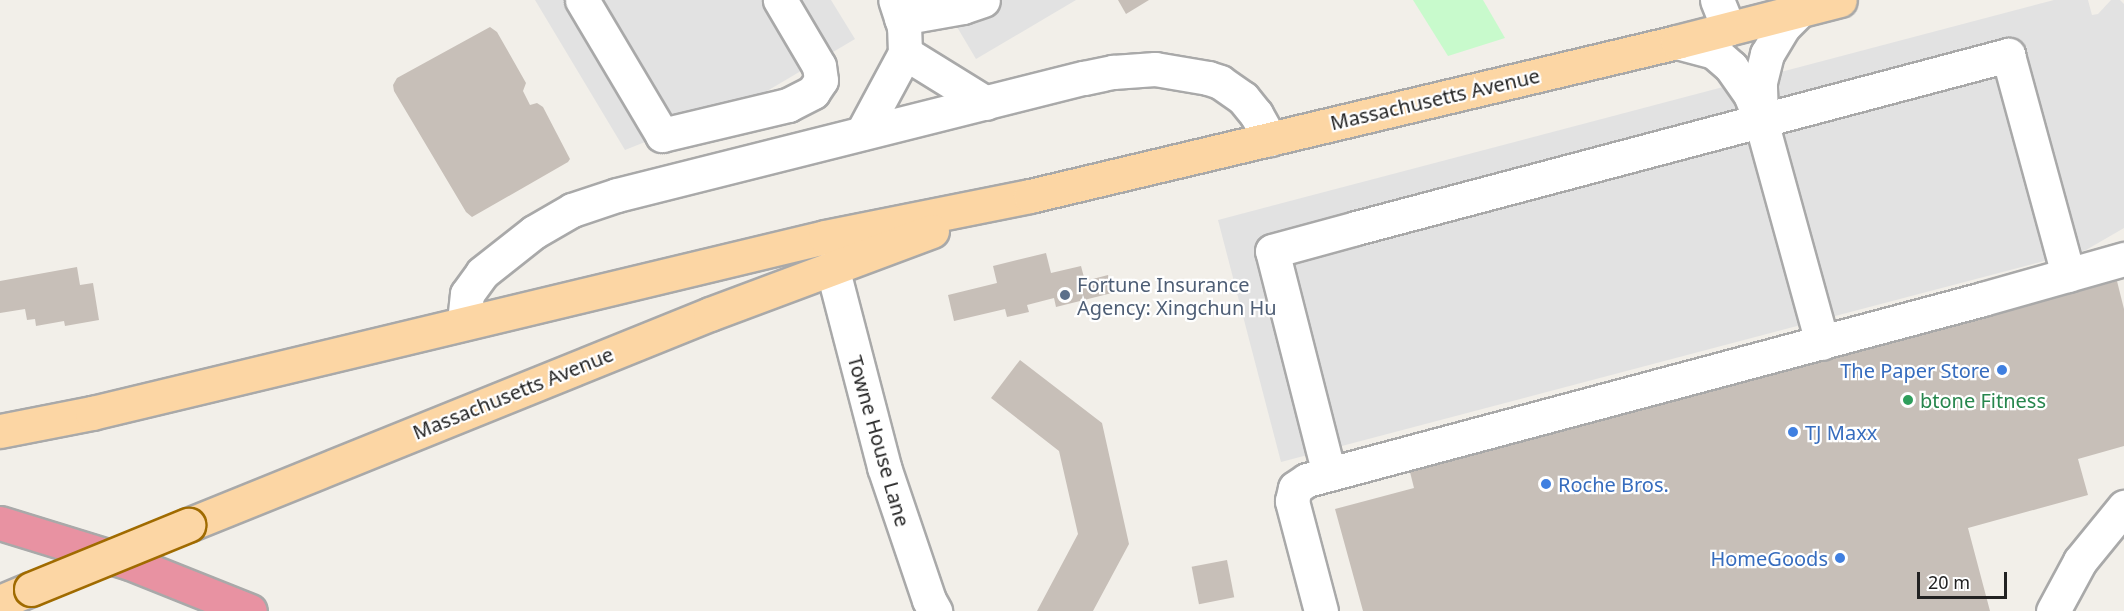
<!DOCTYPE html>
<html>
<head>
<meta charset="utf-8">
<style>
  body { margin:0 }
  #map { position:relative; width:2124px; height:611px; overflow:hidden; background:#f2efe9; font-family:"Noto Sans",sans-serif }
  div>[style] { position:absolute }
  .park>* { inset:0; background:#c8facc }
  .parking>* { inset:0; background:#e2e2e2 }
  .building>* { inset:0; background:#c7bfb8; transform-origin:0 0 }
  .roads { filter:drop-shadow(2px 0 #a9a9a9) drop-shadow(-2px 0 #a9a9a9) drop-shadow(0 2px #a9a9a9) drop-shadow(0 -2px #a9a9a9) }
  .minor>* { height:33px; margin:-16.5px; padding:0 16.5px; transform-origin:16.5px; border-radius:16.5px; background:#fff }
  .major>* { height:33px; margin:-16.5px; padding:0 16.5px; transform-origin:16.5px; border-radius:16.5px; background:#fcd6a4 }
  .highway>* { height:33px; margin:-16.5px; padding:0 16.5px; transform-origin:16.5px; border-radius:16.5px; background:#e892a2 }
  .bridges { filter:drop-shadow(2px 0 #a06b00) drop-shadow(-2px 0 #a06b00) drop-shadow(0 2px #a06b00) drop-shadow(0 -2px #a06b00) }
  .major-bridge>* { height:33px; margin:-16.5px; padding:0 16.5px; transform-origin:16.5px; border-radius:16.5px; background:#fcd6a4 }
  .dots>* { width:16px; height:16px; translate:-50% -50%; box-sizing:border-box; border:3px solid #fff; border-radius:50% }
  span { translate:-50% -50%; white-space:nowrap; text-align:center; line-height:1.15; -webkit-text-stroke:4.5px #fff; paint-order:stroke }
  .street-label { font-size:20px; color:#222 }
  .service-label { font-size:20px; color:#4e5e75 }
  .left { translate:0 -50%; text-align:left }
  .shop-label { font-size:20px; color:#366cbe }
  .right { translate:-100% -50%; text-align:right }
  .leisure-label { font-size:20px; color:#27864d }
  .scale { position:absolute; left:1917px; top:572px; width:90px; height:27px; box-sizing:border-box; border:3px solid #222; border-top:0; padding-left:8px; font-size:18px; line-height:21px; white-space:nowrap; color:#222; -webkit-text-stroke:4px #fff; paint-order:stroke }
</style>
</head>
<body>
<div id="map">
  <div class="park">
    <div style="clip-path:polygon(1413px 0,1483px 0,1505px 38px,1448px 56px)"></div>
  </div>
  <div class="parking">
    <div style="clip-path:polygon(535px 0,831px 0,855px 39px,757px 97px,625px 150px)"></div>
    <div style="clip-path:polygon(941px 0,1076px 0,976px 59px)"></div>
    <div style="clip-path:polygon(2054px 0,2088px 0,2092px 15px,2098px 14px,2111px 0,2120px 0,2124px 4px,2124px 228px,2086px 250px,1281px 462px,1218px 220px)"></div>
  </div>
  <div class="building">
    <div style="clip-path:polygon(1118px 0,1149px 0,1126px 14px)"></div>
    <div style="clip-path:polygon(490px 27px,497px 32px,526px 83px,523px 91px,530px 105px,537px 103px,543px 107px,570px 159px,568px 162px,472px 217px,466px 212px,394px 91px,393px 85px,397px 78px)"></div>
    <div style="clip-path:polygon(1046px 253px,1051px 273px,1081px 266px,1085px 281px,1108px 275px,1112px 293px,1056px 307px,1054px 298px,1027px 305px,1029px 312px,1007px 317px,1005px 309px,954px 321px,948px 295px,997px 283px,993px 266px)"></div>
    <div style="clip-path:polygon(77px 267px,80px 285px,93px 283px,99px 320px,65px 326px,64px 321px,36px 326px,35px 319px,27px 320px,25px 309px,0 313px,0 281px)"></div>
    <div style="clip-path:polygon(2117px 281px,2124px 309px,2124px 446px,2078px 459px,2088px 495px,1968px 528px,1990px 611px,1363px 611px,1335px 509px,1414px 488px,1410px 472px)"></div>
    <div style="clip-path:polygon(1020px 360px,1102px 423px,1129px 544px,1093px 611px,1037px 611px,1078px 534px,1059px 451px,991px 398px)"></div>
    <div style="left:1227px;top:560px;width:38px;height:36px;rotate:79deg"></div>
  </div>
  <div class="roads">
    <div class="minor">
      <div style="left:582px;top:0;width:157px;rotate:59.3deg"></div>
      <div style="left:662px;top:135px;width:130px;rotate:-13.4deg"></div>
      <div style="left:788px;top:105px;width:28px;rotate:-27deg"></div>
      <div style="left:813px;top:92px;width:14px;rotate:-56deg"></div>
      <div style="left:821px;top:80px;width:14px;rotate:-98deg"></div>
      <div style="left:819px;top:66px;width:77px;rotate:-120.6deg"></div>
      <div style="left:1717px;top:0;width:31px;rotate:68deg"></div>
      <div style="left:901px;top:18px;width:63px;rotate:-10.1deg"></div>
      <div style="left:963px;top:7px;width:21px;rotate:-19deg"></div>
      <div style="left:1677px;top:42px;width:38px;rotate:15deg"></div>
      <div style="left:1714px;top:52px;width:23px;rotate:41deg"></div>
      <div style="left:1731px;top:67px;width:33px;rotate:55deg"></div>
      <div style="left:1750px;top:94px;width:29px;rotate:68deg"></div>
      <div style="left:1761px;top:121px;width:230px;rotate:74.6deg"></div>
      <div style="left:905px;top:53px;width:95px;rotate:31.7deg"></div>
      <div style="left:1761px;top:116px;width:34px;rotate:-92deg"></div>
      <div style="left:1760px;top:82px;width:29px;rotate:-76deg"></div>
      <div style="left:1767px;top:54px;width:33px;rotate:-59deg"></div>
      <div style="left:1784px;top:26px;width:35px;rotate:-45deg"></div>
      <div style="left:862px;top:133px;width:91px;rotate:-61.7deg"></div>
      <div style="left:905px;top:53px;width:26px;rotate:-92deg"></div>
      <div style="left:904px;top:27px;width:28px;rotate:-108deg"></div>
      <div style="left:832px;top:267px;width:207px;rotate:75.4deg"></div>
      <div style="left:884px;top:467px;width:140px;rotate:71.3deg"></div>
      <div style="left:929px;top:600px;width:13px;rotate:61deg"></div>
      <div style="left:464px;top:322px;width:28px;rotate:-84deg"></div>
      <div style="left:467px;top:294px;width:26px;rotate:-54deg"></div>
      <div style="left:482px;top:273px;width:66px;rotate:-38.3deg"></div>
      <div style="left:534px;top:232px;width:44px;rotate:-30.1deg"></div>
      <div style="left:572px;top:210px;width:47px;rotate:-18.4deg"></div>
      <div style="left:617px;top:195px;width:481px;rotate:-14.1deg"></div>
      <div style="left:1084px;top:78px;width:30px;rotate:-12deg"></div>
      <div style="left:1113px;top:72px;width:42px;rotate:-4.1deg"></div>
      <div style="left:1155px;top:69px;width:54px;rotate:9.6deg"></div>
      <div style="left:1208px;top:78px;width:13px;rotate:18deg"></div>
      <div style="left:1220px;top:82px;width:28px;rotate:35deg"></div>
      <div style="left:1243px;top:98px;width:21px;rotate:51deg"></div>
      <div style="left:1256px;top:114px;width:29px;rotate:61deg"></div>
      <div style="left:1329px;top:474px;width:230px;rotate:-104.3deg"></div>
      <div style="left:1272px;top:251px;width:87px;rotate:-15.3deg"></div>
      <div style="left:1356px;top:228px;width:675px;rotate:-14.86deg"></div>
      <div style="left:2008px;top:55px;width:228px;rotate:74.7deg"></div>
      <div style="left:1321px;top:611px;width:114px;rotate:-104.8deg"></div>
      <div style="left:1292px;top:501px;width:13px;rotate:-77deg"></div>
      <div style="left:1295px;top:488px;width:14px;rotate:-34deg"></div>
      <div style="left:1307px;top:480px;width:700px;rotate:-14.99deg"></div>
      <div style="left:1983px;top:299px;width:147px;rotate:-15.8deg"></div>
      <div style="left:2053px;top:611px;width:57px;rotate:-61.6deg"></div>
      <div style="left:2080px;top:561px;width:70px;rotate:-50.8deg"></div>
    </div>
    <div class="major">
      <div style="left:0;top:431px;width:94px;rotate:-11.1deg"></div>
      <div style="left:92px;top:413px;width:754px;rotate:-13.5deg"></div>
      <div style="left:825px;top:237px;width:209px;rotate:-11.3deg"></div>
      <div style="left:1030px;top:196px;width:665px;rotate:-13.39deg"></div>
      <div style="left:1677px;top:42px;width:168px;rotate:-14.4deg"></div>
      <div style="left:188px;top:525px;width:563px;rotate:-22.01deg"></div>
      <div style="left:710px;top:314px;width:237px;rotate:-20.5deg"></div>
      <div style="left:0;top:602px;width:34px;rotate:-23deg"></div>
    </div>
    <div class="highway">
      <div style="left:0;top:523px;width:136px;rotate:17.1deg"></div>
      <div style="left:130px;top:563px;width:129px;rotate:21.8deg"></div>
    </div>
  </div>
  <div class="bridges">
    <div class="major-bridge">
      <div style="left:31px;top:589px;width:170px;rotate:-22.2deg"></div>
    </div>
  </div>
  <div class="dots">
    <div style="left:1065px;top:295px;background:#5c6f8a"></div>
    <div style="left:2002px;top:370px;background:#3f7fe0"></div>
    <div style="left:1908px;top:400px;background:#2e9e5b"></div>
    <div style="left:1793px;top:432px;background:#3f7fe0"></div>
    <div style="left:1546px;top:484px;background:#3f7fe0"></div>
    <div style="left:1840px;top:558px;background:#3f7fe0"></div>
  </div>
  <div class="street-label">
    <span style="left:1435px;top:99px;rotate:-13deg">Massachusetts Avenue</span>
    <span style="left:513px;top:393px;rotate:-22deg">Massachusetts Avenue</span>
    <span style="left:879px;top:441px;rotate:74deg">Towne House Lane</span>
  </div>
  <div class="service-label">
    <span class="left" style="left:1077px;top:296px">Fortune Insurance<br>Agency: Xingchun Hu</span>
  </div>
  <div class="shop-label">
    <span class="right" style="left:1990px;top:370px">The Paper Store</span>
    <span class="left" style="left:1805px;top:432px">TJ Maxx</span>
    <span class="left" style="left:1558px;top:484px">Roche Bros.</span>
    <span class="right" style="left:1828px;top:558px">HomeGoods</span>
  </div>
  <div class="leisure-label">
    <span class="left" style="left:1920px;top:400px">btone Fitness</span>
  </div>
  <div class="scale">20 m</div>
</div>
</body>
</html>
